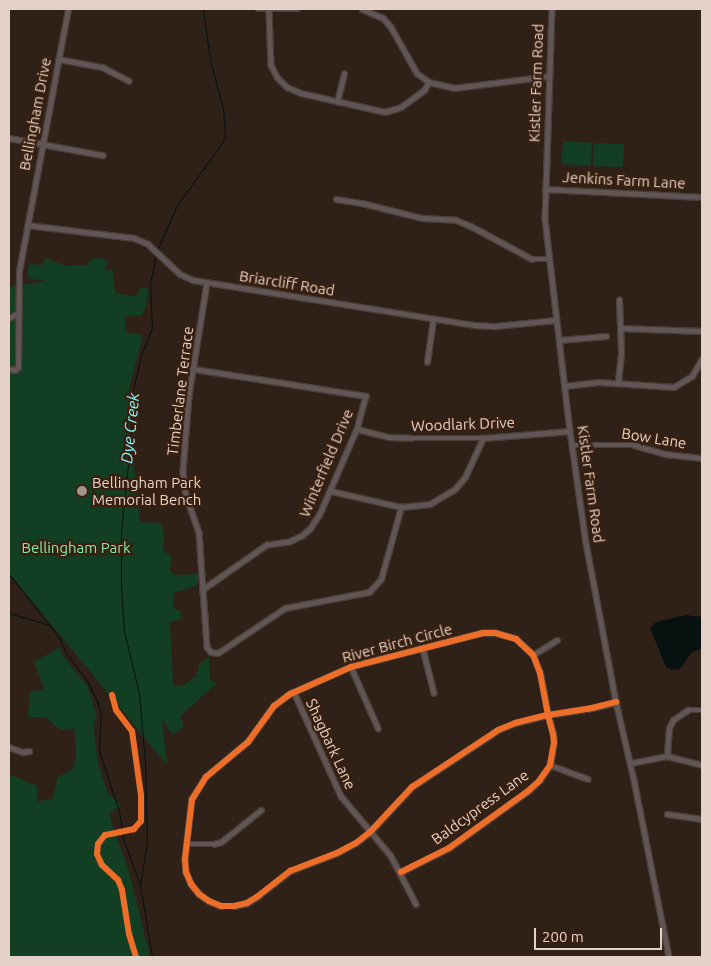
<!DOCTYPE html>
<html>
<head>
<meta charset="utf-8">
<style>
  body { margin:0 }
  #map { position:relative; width:711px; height:966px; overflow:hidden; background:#2f2118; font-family:Ubuntu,sans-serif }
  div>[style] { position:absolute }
  .green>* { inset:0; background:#123f24; transform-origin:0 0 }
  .water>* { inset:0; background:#061110 }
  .stream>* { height:1px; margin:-0.5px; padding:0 0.5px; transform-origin:0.5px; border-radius:0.5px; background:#061110 }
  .roads { filter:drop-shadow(1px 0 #4a3e36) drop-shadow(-1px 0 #4a3e36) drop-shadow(0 1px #4a3e36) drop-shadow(0 -1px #4a3e36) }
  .minor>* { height:4.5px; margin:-2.25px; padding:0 2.25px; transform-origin:2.25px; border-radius:2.25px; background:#615556 }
  .cycleway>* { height:6px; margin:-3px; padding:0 3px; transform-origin:3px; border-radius:3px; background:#ee6e29 }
  .dots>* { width:14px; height:14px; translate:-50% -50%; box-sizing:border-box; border:2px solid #391f0e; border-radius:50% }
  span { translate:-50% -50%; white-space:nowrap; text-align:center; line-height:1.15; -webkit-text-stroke:4.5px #391f0e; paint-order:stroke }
  .street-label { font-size:15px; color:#e4d2c8 }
  .poi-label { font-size:15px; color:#e4d2c8 }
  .left { translate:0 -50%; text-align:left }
  .park-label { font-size:15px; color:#81e9a7 }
  .water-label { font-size:16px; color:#80f5fb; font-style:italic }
  .frame { position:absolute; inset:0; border:10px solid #e4d2c8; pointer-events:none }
  .scale { position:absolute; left:534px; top:928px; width:128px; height:22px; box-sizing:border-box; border:2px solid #e4d2c8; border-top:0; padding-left:6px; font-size:15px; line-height:18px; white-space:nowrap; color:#e4d2c8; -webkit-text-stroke:4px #391f0e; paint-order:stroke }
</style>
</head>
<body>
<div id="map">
  <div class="green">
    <div style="left:563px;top:141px;width:29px;height:23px;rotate:4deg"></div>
    <div style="left:594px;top:143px;width:30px;height:23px;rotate:2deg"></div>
    <div style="clip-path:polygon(46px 258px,66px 266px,87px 265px,91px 259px,99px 258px,108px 261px,105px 271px,113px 270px,115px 293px,131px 296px,138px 295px,140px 287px,148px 289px,146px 306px,142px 315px,125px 316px,125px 332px,143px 335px,130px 385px,129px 417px,140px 522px,161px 523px,164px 536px,163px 551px,171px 556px,170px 572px,176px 575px,198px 574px,198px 585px,174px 593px,173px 608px,180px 610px,182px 619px,170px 622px,173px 685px,184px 685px,196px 677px,199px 664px,209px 658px,210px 680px,217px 683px,180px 716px,184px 726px,173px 735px,162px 720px,167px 765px,9px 573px,9px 287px,46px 281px,28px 278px,27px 274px,29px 264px,42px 265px)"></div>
    <div style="clip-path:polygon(60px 647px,62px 655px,88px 687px,97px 717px,93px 724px,98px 763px,108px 794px,121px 805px,110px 813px,111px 821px,128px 869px,150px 957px,9px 957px,9px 774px,37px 786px,37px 802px,53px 798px,58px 777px,73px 769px,76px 754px,74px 728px,60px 730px,46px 717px,28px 717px,30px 691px,45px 690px,34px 662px)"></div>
  </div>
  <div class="water">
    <div style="clip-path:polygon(686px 615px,702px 617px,702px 648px,692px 652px,680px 669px,671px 670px,666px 667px,650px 628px,656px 622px)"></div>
  </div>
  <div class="stream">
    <div style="left:157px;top:250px;width:49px;rotate:-66deg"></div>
    <div style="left:177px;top:205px;width:77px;rotate:-54deg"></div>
    <div style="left:222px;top:143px;width:8px;rotate:-67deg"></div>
    <div style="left:225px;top:136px;width:27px;rotate:-94deg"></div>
    <div style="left:223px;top:109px;width:51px;rotate:-104.9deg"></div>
    <div style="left:210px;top:60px;width:51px;rotate:-97.8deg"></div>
    <div style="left:9px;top:574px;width:80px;rotate:51.6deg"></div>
    <div style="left:59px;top:637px;width:17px;rotate:66deg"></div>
    <div style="left:66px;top:653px;width:36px;rotate:53deg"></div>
    <div style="left:88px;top:682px;width:21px;rotate:65deg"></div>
    <div style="left:97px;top:701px;width:13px;rotate:72deg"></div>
    <div style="left:101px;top:713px;width:38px;rotate:93deg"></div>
    <div style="left:99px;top:751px;width:63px;rotate:71.6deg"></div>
    <div style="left:119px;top:811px;width:30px;rotate:81deg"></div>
    <div style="left:124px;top:841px;width:44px;rotate:69.9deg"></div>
    <div style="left:9px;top:613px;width:42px;rotate:16.7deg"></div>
    <div style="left:140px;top:884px;width:42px;rotate:-80.3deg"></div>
    <div style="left:147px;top:843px;width:80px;rotate:-91.4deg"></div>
    <div style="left:145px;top:763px;width:70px;rotate:-94.9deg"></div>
    <div style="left:139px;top:693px;width:64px;rotate:-103.6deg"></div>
    <div style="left:124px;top:631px;width:44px;rotate:-93.9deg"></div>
    <div style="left:121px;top:587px;width:54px;rotate:-90deg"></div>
    <div style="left:121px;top:533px;width:89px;rotate:-84.2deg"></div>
    <div style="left:130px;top:444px;width:54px;rotate:-86.8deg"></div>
    <div style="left:133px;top:390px;width:36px;rotate:-77deg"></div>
    <div style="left:141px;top:355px;width:29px;rotate:-68deg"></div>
    <div style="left:152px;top:328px;width:44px;rotate:-92.6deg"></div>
    <div style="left:150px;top:284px;width:31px;rotate:-79deg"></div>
    <div style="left:140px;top:885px;width:73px;rotate:80.5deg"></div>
  </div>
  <div class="roads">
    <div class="minor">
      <div style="left:258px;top:9px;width:40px"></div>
      <div style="left:269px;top:9px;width:56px;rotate:88deg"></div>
      <div style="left:271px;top:65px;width:13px;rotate:63deg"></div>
      <div style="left:277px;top:77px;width:14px;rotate:45deg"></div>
      <div style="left:287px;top:87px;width:15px;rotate:23deg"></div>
      <div style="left:301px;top:93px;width:86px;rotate:12.7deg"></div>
      <div style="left:385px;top:112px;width:17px;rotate:-17deg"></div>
      <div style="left:401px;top:107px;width:29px;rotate:-36deg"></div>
      <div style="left:424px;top:90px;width:9px;rotate:-58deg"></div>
      <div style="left:362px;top:9px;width:23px;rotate:23deg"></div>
      <div style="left:383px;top:18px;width:12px;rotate:48deg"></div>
      <div style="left:391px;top:27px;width:53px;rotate:60.5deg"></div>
      <div style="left:417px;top:73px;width:15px;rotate:37deg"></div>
      <div style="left:429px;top:82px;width:26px;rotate:13deg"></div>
      <div style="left:454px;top:88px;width:96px;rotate:-7.2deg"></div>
      <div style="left:552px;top:9px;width:210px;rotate:91.9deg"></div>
      <div style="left:545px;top:219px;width:213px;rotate:83.3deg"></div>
      <div style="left:570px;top:431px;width:113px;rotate:81.9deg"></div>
      <div style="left:586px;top:543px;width:162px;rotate:79.3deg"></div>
      <div style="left:616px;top:702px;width:80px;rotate:77deg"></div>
      <div style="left:634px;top:780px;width:180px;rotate:78.8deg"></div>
      <div style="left:58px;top:59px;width:45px;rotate:10.3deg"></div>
      <div style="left:102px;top:67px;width:30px;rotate:27deg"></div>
      <div style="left:337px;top:102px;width:29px;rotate:-76deg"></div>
      <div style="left:9px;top:138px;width:95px;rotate:10.4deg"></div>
      <div style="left:545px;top:189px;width:157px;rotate:2.9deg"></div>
      <div style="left:336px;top:199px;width:26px;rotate:9deg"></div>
      <div style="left:362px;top:203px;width:62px;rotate:14deg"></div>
      <div style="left:422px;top:218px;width:34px;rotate:3deg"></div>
      <div style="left:456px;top:220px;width:16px;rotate:22deg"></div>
      <div style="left:471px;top:226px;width:69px;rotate:28.4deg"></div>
      <div style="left:532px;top:259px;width:18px"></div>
      <div style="left:27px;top:225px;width:108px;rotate:6.9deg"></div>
      <div style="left:134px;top:238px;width:15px;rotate:23deg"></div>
      <div style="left:148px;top:244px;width:44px;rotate:43.2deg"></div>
      <div style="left:180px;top:274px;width:14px;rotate:25deg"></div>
      <div style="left:193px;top:280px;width:285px;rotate:9.1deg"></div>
      <div style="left:474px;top:325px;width:22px;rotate:3deg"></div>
      <div style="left:496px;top:326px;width:60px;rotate:-5.7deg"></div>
      <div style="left:207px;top:283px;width:113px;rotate:99.1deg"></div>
      <div style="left:189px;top:395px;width:77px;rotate:94.5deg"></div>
      <div style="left:183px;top:472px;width:23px;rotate:83deg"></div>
      <div style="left:186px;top:495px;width:39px;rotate:71deg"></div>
      <div style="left:199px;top:532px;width:115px;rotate:86deg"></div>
      <div style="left:207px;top:647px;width:6px;rotate:51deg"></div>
      <div style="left:211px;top:652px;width:7px;rotate:8deg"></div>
      <div style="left:218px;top:653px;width:81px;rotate:-33.9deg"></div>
      <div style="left:285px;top:608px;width:86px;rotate:-10.8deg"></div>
      <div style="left:369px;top:592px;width:18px;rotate:-47deg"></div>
      <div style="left:381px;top:579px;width:75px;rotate:-74.5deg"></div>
      <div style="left:9px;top:318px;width:10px;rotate:-29deg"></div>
      <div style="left:620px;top:328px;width:82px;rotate:2.1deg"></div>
      <div style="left:559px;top:340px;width:47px;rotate:-4.9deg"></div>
      <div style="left:427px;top:362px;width:42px;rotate:-81.9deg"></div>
      <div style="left:9px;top:369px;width:6px;rotate:9deg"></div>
      <div style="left:15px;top:370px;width:4px;rotate:-45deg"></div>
      <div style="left:18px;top:367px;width:96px;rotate:-89.4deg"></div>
      <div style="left:19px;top:271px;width:267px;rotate:-79.4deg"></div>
      <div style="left:194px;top:369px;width:174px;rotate:8.9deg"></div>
      <div style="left:366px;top:396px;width:34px;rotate:105deg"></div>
      <div style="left:357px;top:429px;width:93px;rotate:113.5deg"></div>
      <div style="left:320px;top:514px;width:17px;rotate:123deg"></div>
      <div style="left:311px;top:528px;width:12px;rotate:138deg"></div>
      <div style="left:302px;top:536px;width:14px;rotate:155deg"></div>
      <div style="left:289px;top:542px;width:22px;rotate:172deg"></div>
      <div style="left:267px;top:545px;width:77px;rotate:145.1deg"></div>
      <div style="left:618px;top:382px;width:30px;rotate:-84deg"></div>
      <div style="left:621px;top:352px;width:52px;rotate:-92.2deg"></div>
      <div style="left:565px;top:386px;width:33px;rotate:-7deg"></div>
      <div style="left:598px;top:382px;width:76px;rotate:3.8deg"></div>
      <div style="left:674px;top:387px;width:21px;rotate:-31deg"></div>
      <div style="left:692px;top:376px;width:20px;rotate:-60deg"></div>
      <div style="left:357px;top:429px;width:32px;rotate:14deg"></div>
      <div style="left:388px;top:437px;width:23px;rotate:2deg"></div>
      <div style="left:411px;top:438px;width:72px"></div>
      <div style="left:483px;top:438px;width:87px;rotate:-4.6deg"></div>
      <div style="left:572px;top:445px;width:62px"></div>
      <div style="left:634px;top:445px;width:32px;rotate:16deg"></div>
      <div style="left:665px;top:454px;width:37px;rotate:6deg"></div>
      <div style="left:331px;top:491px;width:72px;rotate:12.9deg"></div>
      <div style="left:401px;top:507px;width:29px;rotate:-6deg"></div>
      <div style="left:430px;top:504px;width:29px;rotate:-31deg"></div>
      <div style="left:455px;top:489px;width:16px;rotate:-50deg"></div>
      <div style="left:465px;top:477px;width:43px;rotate:-65.2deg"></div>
      <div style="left:423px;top:649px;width:45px;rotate:76deg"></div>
      <div style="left:533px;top:655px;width:28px;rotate:-32deg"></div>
      <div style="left:351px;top:667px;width:67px;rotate:66.1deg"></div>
      <div style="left:294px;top:692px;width:114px;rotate:65.7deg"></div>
      <div style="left:341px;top:796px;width:78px;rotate:50.2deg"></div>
      <div style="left:391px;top:856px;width:54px;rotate:62.5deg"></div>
      <div style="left:9px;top:747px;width:15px;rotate:20deg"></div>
      <div style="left:23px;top:752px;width:6px;rotate:-9deg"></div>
      <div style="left:667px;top:756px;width:28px;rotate:-86deg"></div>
      <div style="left:669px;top:728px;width:9px;rotate:-63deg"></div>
      <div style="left:673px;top:720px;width:18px;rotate:-34deg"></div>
      <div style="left:688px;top:710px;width:14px"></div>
      <div style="left:631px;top:763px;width:37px;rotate:-11deg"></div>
      <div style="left:667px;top:756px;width:36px;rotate:14deg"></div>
      <div style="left:550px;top:765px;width:40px;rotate:20.2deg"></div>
      <div style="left:667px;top:814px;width:35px;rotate:8deg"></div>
      <div style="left:186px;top:844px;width:28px"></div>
      <div style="left:214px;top:844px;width:7px;rotate:-16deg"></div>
      <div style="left:221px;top:842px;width:51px;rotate:-38.7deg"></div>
      <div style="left:401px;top:872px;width:54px;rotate:-26.6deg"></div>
      <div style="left:449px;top:848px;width:97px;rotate:-35.8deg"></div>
      <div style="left:528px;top:791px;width:15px;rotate:-42deg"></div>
      <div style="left:539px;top:781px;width:19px;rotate:-55deg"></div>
      <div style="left:550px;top:765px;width:23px;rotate:-80deg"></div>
      <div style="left:554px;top:742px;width:8px;rotate:-97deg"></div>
      <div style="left:553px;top:734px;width:20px;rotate:-105deg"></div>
      <div style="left:548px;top:715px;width:43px;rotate:-100.8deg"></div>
      <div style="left:540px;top:673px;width:19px;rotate:-111deg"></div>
      <div style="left:533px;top:655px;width:23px;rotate:-137deg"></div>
      <div style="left:516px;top:639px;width:22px;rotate:-164deg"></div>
      <div style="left:495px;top:633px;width:12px;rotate:180deg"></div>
      <div style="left:483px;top:633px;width:136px;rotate:165.6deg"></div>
      <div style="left:351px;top:667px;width:67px;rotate:156.1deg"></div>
      <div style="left:290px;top:694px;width:20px;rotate:143deg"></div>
      <div style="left:274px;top:706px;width:44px;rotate:125.8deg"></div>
      <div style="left:248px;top:742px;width:55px;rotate:140.2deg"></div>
      <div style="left:206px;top:777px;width:26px;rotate:122deg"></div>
      <div style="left:192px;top:799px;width:60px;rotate:96.7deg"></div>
      <div style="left:185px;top:859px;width:13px;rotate:86deg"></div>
      <div style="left:186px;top:872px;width:13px;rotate:67deg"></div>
      <div style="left:191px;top:884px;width:13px;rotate:51deg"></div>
      <div style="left:199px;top:894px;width:12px;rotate:35deg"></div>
      <div style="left:209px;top:901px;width:13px;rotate:23deg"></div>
      <div style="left:221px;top:906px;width:13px"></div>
      <div style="left:234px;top:906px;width:13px;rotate:-13deg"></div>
      <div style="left:247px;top:903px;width:13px;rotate:-32deg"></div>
      <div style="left:258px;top:896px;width:41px;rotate:-38deg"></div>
      <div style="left:290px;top:871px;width:50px;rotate:-21deg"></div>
      <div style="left:337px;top:853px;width:21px;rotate:-28deg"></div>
      <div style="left:356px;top:843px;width:18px;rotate:-38deg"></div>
      <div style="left:370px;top:832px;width:62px;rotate:-47deg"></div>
      <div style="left:412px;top:787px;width:103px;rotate:-33.5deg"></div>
      <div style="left:498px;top:730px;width:18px;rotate:-22deg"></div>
      <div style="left:515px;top:723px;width:34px;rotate:-14deg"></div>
      <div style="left:548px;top:715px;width:45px;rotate:-9deg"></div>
      <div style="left:592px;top:708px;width:25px;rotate:-14deg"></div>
    </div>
  </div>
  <div class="cycleway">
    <div style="left:112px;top:695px;width:16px;rotate:75deg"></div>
    <div style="left:116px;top:710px;width:26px;rotate:53deg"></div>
    <div style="left:132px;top:731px;width:65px;rotate:82deg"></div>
    <div style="left:141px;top:795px;width:26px;rotate:90deg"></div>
    <div style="left:141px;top:821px;width:11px;rotate:131deg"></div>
    <div style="left:134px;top:829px;width:30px;rotate:168deg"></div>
    <div style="left:105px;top:835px;width:11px;rotate:128deg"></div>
    <div style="left:98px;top:844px;width:10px;rotate:96deg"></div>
    <div style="left:97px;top:854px;width:12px;rotate:66deg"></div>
    <div style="left:102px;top:865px;width:22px;rotate:43deg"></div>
    <div style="left:118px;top:880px;width:11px;rotate:68deg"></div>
    <div style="left:122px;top:890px;width:45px;rotate:81deg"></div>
    <div style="left:129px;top:934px;width:24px;rotate:73deg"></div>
    <div style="left:401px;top:872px;width:54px;rotate:-26.6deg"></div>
    <div style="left:449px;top:848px;width:97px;rotate:-35.8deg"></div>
    <div style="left:528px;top:791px;width:15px;rotate:-42deg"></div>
    <div style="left:539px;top:781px;width:19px;rotate:-55deg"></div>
    <div style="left:550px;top:765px;width:23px;rotate:-80deg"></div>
    <div style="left:554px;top:742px;width:8px;rotate:-97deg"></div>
    <div style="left:553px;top:734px;width:20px;rotate:-105deg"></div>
    <div style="left:548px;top:715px;width:43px;rotate:-100.8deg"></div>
    <div style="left:540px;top:673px;width:19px;rotate:-111deg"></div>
    <div style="left:533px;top:655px;width:23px;rotate:-137deg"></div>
    <div style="left:516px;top:639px;width:22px;rotate:-164deg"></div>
    <div style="left:495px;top:633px;width:12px;rotate:180deg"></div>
    <div style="left:483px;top:633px;width:136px;rotate:165.6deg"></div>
    <div style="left:351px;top:667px;width:67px;rotate:156.1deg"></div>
    <div style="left:290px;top:694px;width:20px;rotate:143deg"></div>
    <div style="left:274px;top:706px;width:44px;rotate:125.8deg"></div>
    <div style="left:248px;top:742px;width:55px;rotate:140.2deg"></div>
    <div style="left:206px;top:777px;width:26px;rotate:122deg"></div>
    <div style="left:192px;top:799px;width:60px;rotate:96.7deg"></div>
    <div style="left:185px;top:859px;width:13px;rotate:86deg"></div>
    <div style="left:186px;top:872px;width:13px;rotate:67deg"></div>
    <div style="left:191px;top:884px;width:13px;rotate:51deg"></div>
    <div style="left:199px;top:894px;width:12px;rotate:35deg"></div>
    <div style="left:209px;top:901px;width:13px;rotate:23deg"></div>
    <div style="left:221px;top:906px;width:13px"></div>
    <div style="left:234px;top:906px;width:13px;rotate:-13deg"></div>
    <div style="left:247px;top:903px;width:13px;rotate:-32deg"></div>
    <div style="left:258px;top:896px;width:41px;rotate:-38deg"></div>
    <div style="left:290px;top:871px;width:50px;rotate:-21deg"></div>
    <div style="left:337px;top:853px;width:21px;rotate:-28deg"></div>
    <div style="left:356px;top:843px;width:18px;rotate:-38deg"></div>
    <div style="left:370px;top:832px;width:62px;rotate:-47deg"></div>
    <div style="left:412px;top:787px;width:103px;rotate:-33.5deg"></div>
    <div style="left:498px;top:730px;width:18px;rotate:-22deg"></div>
    <div style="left:515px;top:723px;width:34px;rotate:-14deg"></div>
    <div style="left:548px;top:715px;width:45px;rotate:-9deg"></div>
    <div style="left:592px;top:708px;width:25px;rotate:-14deg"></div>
  </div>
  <div class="dots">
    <div style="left:82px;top:491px;background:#a5948a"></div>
  </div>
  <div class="street-label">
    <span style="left:536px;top:83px;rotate:-88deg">Kistler Farm Road</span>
    <span style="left:35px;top:114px;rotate:-79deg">Bellingham Drive</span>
    <span style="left:624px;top:180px;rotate:3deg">Jenkins Farm Lane</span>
    <span style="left:287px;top:283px;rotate:9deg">Briarcliff Road</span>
    <span style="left:180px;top:391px;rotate:-83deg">Timberlane Terrace</span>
    <span style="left:463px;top:424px;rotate:-2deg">Woodlark Drive</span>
    <span style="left:654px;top:438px;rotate:9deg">Bow Lane</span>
    <span style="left:326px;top:463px;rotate:-67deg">Winterfield Drive</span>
    <span style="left:591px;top:484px;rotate:82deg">Kistler Farm Road</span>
    <span style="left:397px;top:643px;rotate:-15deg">River Birch Circle</span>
    <span style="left:331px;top:744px;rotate:65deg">Shagbark Lane</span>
    <span style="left:480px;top:807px;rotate:-36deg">Baldcypress Lane</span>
  </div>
  <div class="poi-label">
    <span class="left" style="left:92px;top:491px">Bellingham Park<br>Memorial Bench</span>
  </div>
  <div class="park-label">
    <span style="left:76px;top:548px">Bellingham Park</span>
  </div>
  <div class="water-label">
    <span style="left:130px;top:428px;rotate:-84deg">Dye Creek</span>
  </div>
  <div class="frame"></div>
  <div class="scale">200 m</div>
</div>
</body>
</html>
